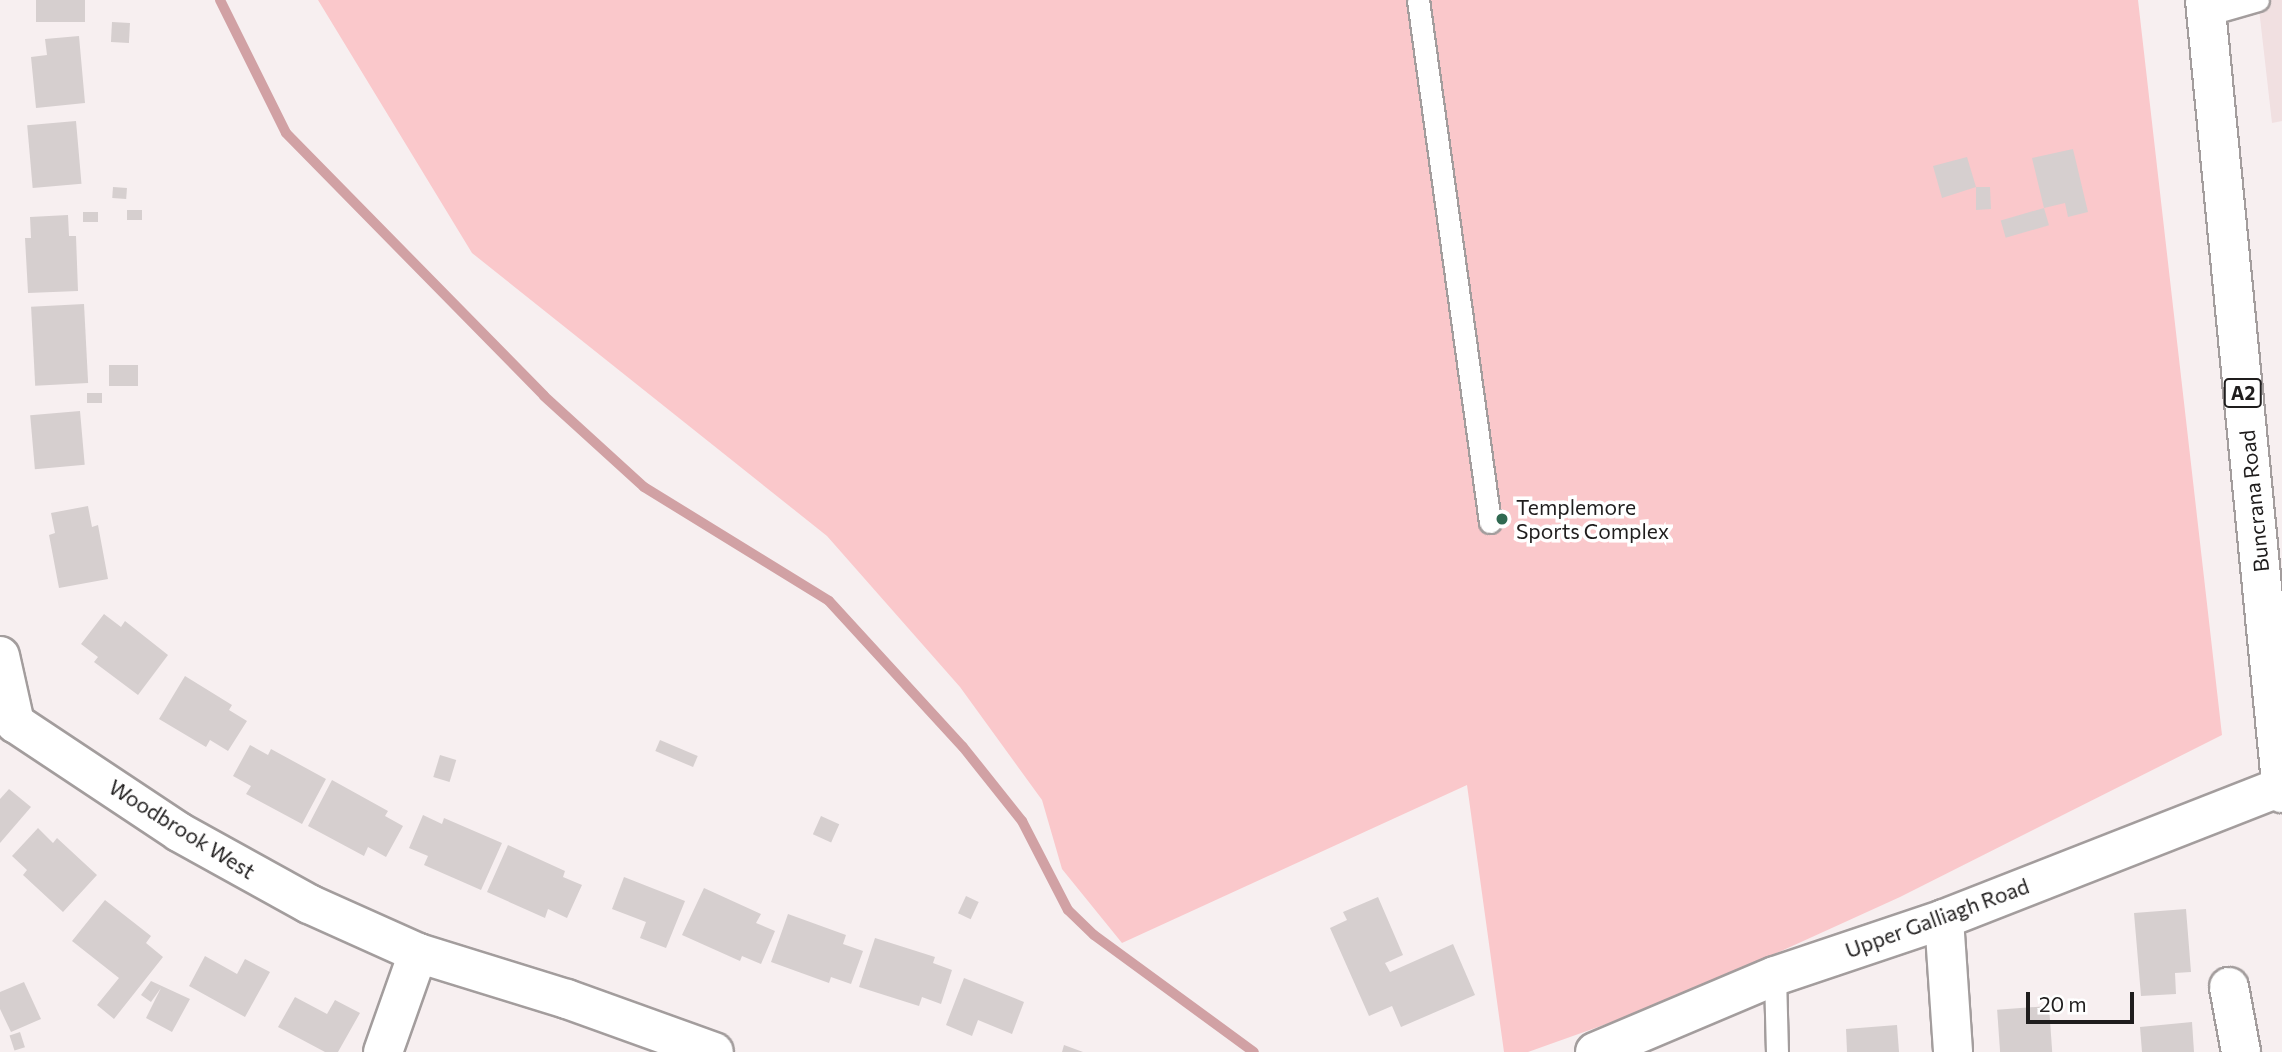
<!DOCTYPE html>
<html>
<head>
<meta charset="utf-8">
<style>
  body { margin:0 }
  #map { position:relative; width:2282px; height:1052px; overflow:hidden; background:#f7eff0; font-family:Commissioner,sans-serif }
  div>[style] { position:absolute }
  .built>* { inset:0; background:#f1e0e1 }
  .green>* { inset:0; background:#fac8cb }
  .stream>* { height:10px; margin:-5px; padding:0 5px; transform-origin:5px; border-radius:5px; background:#d1a1a4 }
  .building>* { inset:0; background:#d6cfcf; transform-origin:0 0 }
  .roads { filter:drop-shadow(2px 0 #a39d9d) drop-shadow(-2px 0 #a39d9d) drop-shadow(0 2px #a39d9d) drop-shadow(0 -2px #a39d9d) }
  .service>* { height:21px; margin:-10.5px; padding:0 10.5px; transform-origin:10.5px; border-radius:10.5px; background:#fff }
  .minor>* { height:38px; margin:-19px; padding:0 19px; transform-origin:19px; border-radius:19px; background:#fff }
  .tertiary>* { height:38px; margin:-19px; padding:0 19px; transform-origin:19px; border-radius:19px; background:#fff }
  .trunk>* { height:38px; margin:-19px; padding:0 19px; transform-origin:19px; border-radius:19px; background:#fff }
  .dots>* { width:19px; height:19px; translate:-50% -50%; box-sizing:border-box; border:4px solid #fff; border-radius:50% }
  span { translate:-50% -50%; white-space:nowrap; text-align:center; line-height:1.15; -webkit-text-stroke:7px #fff; paint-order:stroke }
  .shield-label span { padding:2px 5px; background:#fff; border:2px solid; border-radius:5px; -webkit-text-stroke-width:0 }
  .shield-label { font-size:19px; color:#1f1d1d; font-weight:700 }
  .street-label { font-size:21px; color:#1f1d1d }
  .poi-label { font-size:21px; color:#1f1d1d }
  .left { translate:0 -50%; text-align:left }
  .scale { position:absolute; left:2026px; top:992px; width:108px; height:32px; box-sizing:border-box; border:4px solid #1f1d1d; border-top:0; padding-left:9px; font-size:21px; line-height:24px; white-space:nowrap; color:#1f1d1d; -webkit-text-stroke:5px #fff; paint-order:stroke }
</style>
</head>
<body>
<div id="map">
  <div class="built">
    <div style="clip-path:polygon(2258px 0,2282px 0,2282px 121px,2272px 123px)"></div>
  </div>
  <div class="green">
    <div style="clip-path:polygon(318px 0,2138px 0,2222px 735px,1900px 897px,1671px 1001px,1528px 1052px,1504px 1052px,1467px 785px,1122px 943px,1062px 869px,1042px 800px,960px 687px,827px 536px,472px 253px)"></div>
  </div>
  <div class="stream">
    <div style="left:220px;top:0;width:148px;rotate:63.6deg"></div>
    <div style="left:286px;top:133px;width:368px;rotate:45.5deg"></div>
    <div style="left:544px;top:396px;width:135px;rotate:42.3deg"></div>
    <div style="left:644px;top:487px;width:217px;rotate:31.6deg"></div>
    <div style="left:829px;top:601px;width:198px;rotate:47.5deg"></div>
    <div style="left:963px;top:747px;width:95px;rotate:51.4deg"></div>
    <div style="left:1022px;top:821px;width:100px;rotate:62.7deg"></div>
    <div style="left:1068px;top:910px;width:36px;rotate:44deg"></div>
    <div style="left:1094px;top:935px;width:198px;rotate:36.2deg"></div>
  </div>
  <div class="building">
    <div style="left:36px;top:0;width:49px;height:22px"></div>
    <div style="left:112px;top:22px;width:18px;height:20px;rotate:3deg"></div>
    <div style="clip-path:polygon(79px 36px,85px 103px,36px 108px,31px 57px,47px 55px,45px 39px)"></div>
    <div style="left:76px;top:121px;width:63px;height:49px;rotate:85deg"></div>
    <div style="clip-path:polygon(2073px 149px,2088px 212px,2068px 217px,2065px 203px,2044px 208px,2032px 158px)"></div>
    <div style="clip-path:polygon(1967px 157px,1976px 187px,1990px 187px,1991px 209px,1976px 210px,1976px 187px,1942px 198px,1933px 166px)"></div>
    <div style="left:113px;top:187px;width:14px;height:11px;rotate:4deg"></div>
    <div style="left:2044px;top:208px;width:18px;height:45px;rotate:74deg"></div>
    <div style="left:127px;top:210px;width:15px;height:10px"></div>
    <div style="left:83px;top:212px;width:15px;height:10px"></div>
    <div style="clip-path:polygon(68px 215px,69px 236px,76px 236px,78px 291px,28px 293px,25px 238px,31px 238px,30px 217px)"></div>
    <div style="left:84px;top:304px;width:79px;height:53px;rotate:87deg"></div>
    <div style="left:109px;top:365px;width:29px;height:21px"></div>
    <div style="left:87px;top:393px;width:15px;height:10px"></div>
    <div style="left:80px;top:411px;width:54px;height:50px;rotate:85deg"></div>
    <div style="clip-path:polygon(88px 506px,92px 527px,98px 525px,108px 579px,59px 588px,49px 535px,55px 533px,51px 513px)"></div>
    <div style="clip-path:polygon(104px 614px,121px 627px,125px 621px,168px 655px,138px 695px,94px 662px,98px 657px,81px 644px)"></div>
    <div style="clip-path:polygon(185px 676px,232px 705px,229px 710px,247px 721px,228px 751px,210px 740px,206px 747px,159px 719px)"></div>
    <div style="left:660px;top:740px;width:41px;height:12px;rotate:23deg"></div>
    <div style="clip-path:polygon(250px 745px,268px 755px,271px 749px,326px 779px,302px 824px,246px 794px,251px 786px,233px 776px)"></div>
    <div style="left:440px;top:755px;width:17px;height:23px;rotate:17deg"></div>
    <div style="clip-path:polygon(332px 780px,388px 811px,385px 816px,403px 826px,386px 857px,368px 847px,364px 856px,308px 826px)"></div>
    <div style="clip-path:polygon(9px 789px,31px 807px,0 843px,0 799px)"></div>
    <div style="clip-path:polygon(423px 815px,442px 824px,444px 818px,502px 843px,481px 890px,424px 865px,428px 856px,409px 848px)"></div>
    <div style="left:821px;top:816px;width:20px;height:20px;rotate:24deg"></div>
    <div style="clip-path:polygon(38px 828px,53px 843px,57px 838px,97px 875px,63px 912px,23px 875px,27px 870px,12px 856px)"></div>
    <div style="clip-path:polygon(508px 845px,565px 871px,563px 877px,582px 885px,567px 918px,548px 909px,545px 918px,487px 892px)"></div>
    <div style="clip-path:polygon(624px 877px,685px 901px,666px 948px,640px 938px,646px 922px,612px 909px)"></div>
    <div style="clip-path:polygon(704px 888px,761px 914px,756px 923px,775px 931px,761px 964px,742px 956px,740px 961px,682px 935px)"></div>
    <div style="left:966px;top:896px;width:14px;height:19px;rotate:25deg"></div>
    <div style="clip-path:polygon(1378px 897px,1403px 955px,1385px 963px,1390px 972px,1453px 944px,1475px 995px,1401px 1027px,1392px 1006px,1369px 1016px,1330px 928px,1347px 920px,1343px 912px)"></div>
    <div style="clip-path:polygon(105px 900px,151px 936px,146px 943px,163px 957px,114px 1019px,97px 1005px,119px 978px,72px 941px)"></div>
    <div style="clip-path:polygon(2186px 909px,2191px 972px,2175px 973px,2176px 994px,2141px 996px,2134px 913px)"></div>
    <div style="clip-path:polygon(788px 914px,846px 935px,843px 944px,863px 951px,851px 984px,831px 977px,829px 983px,771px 962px)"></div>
    <div style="clip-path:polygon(875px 938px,935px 957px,933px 963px,952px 970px,941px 1004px,922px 997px,919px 1006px,859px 987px)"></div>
    <div style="clip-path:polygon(205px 956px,237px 974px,245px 959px,270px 972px,245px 1017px,189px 986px)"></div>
    <div style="clip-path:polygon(964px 978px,1024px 1002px,1012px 1034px,978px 1020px,972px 1036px,946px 1025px)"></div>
    <div style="clip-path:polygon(151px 981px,190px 999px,172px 1032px,146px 1018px,161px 988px,151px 1002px,141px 995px)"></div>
    <div style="clip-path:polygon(24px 982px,41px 1019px,11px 1032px,0 1009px,0 992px)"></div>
    <div style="clip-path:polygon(295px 997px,327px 1014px,335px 1000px,360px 1013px,338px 1052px,325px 1052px,278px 1027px)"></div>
    <div style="left:2049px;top:1006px;width:46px;height:52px;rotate:86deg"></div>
    <div style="clip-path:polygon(2192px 1022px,2194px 1052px,2142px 1052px,2140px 1027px)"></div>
    <div style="clip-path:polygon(1897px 1025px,1899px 1052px,1847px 1052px,1846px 1029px)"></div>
    <div style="left:20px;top:1032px;width:16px;height:11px;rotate:72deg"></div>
    <div style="clip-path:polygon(1064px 1045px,1083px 1052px,1062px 1052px)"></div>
  </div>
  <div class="roads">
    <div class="service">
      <div style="left:1418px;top:0;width:527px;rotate:82.15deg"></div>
      <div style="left:2206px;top:15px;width:54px;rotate:-16.1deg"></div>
      <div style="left:1775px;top:976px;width:76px;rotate:88.5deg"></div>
    </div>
    <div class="minor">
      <div style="left:0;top:656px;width:69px;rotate:77.4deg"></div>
      <div style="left:15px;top:723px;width:197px;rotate:33.6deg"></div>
      <div style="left:179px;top:832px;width:149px;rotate:29deg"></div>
      <div style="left:309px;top:904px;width:120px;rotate:24.2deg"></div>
      <div style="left:418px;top:953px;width:156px;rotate:17.2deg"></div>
      <div style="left:567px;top:999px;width:156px;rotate:19.8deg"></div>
      <div style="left:1944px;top:919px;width:133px;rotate:86.1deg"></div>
      <div style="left:2229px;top:987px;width:66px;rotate:79.5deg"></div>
      <div style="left:383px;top:1052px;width:105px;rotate:-70.5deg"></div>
    </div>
    <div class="tertiary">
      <div style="left:1595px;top:1052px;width:195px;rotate:-22.9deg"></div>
      <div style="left:1775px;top:976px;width:178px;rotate:-18.6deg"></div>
      <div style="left:1944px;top:919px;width:362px;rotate:-21.4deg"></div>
    </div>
    <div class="trunk">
      <div style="left:2205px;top:0;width:797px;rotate:84.45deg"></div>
    </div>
  </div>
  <div class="dots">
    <div style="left:1502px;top:519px;background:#306951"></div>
  </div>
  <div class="shield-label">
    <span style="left:2243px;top:393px">A2</span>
  </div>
  <div class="street-label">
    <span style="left:2254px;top:501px;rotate:-96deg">Buncrana Road</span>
    <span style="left:182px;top:829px;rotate:32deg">Woodbrook West</span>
    <span style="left:1937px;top:918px;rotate:-20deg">Upper Galliagh Road</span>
  </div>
  <div class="poi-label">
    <span class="left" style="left:1516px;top:519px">Templemore<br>Sports Complex</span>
  </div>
  <div class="scale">20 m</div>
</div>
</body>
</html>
